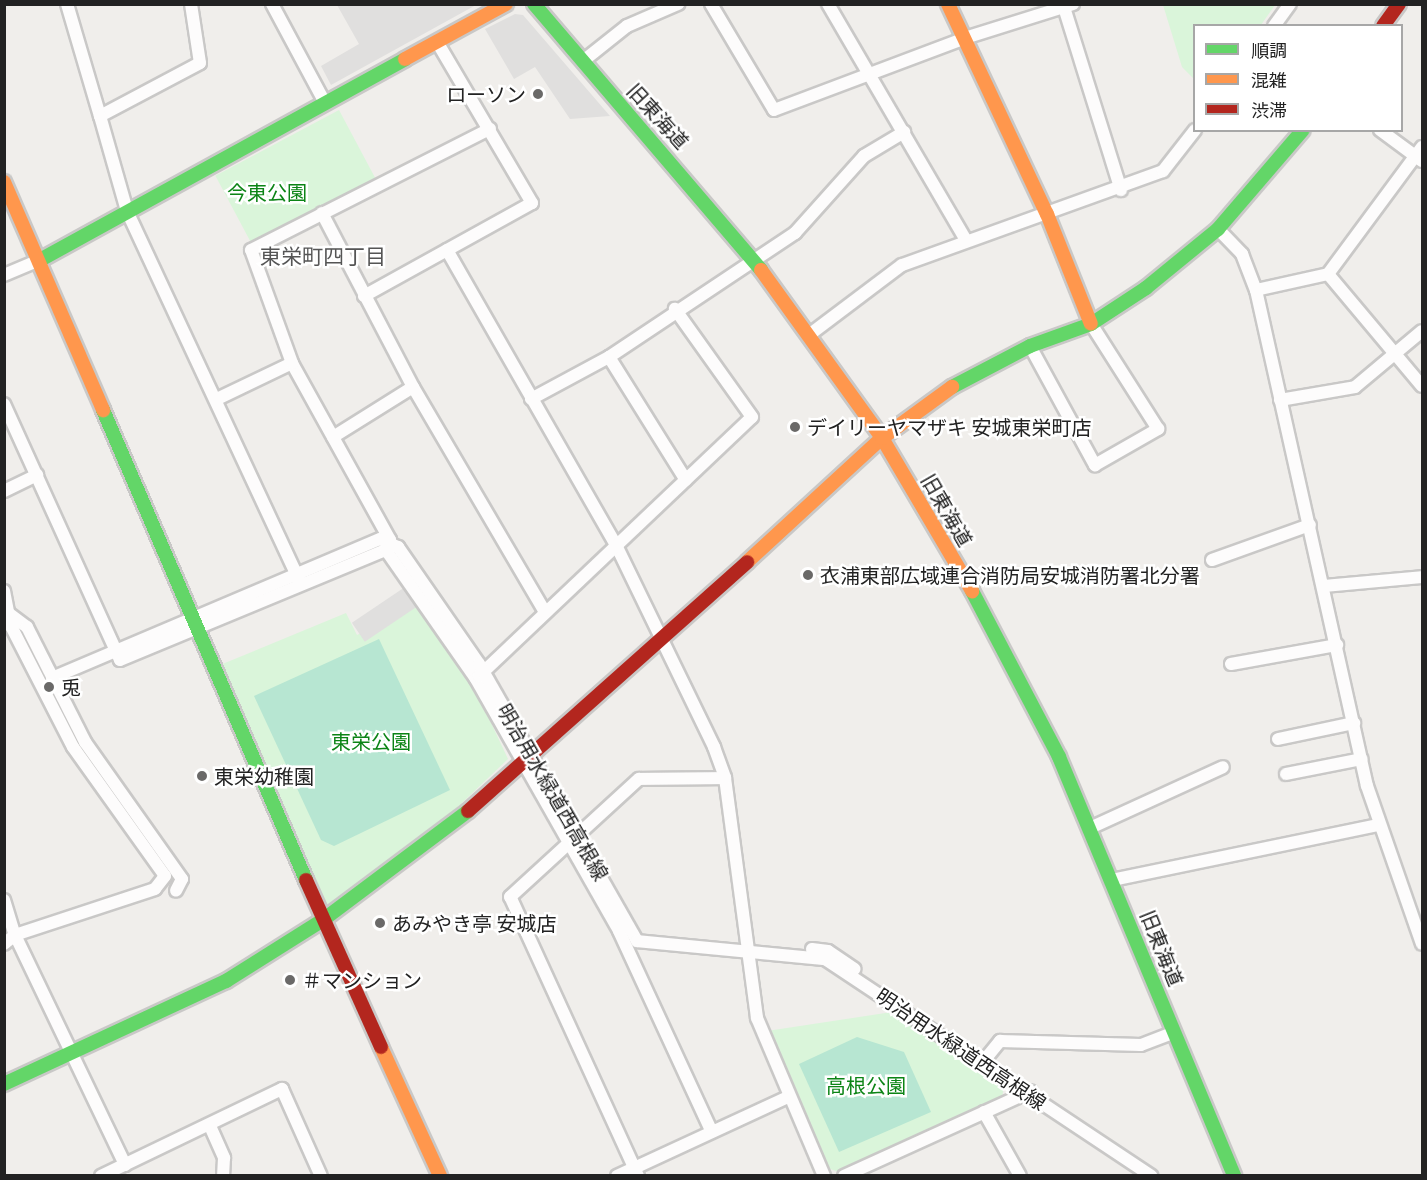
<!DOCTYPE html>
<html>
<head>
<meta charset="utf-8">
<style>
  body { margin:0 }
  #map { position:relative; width:1427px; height:1180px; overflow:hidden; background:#f0eeeb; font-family:"Archivo Narrow","Noto Sans JP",sans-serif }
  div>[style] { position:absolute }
  .park>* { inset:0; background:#daf5da; transform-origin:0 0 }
  .pitch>* { inset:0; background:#b7e6d2 }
  .parking>* { inset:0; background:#e0dfde; transform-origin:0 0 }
  .roads { filter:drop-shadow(2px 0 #c9c8c7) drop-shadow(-2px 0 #c9c8c7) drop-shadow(0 2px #c9c8c7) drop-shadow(0 -2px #c9c8c7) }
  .street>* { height:12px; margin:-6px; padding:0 6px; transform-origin:6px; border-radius:6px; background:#fdfcfc }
  .fast>* { height:14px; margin:-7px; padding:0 7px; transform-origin:7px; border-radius:7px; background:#63d668 }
  .slow>* { height:14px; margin:-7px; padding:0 7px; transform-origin:7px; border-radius:7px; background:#ff974d }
  .jam>* { height:14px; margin:-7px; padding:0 7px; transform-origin:7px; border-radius:7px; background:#b3261e }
  .dots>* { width:16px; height:16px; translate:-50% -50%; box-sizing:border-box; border:3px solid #fff; border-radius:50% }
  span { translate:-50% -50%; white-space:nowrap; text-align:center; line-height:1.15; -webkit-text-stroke:5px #fff; paint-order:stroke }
  .poi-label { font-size:20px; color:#222 }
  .right { translate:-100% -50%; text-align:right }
  .left { translate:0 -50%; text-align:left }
  .street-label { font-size:20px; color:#222 }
  .park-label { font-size:20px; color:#0c8416 }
  .neighbourhood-label { font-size:21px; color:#555 }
  .frame { position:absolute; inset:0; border:6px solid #222; pointer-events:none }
  .legend { position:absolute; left:1193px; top:24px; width:210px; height:108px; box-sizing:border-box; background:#fff; border:2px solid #a7a7a7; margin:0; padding:8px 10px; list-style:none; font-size:18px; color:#222 }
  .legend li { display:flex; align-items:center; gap:12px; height:30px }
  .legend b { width:30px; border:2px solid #a7a7a7 }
</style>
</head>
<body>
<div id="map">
  <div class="park">
    <div style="clip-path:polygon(1163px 5px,1163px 4px,1275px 5px,1261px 25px,1194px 26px,1194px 79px,1182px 67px)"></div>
    <div style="left:339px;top:110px;width:78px;height:140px;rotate:62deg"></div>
    <div style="clip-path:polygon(418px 606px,471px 680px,508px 759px,422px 841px,326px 913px,220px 665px,346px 613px,357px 635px)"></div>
    <div style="clip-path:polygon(892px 1012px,1004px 1086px,1002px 1098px,839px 1172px,830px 1169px,767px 1031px)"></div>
  </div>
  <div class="pitch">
    <div style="clip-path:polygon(379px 639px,450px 790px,334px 846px,321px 840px,254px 696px)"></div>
    <div style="clip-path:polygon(857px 1037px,904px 1052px,931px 1112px,839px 1152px,799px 1064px)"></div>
  </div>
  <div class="parking">
    <div style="clip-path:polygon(337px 5px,476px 5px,331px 85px,321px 66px,359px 44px)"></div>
    <div style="clip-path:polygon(515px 14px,523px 15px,610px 116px,570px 119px,535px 67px,514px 79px,485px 29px)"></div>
    <div style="left:405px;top:587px;width:23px;height:64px;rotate:56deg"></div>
  </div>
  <div class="roads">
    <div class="street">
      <div style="left:67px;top:4px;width:117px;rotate:73.6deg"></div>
      <div style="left:100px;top:116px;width:113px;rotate:-27.9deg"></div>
      <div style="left:200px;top:63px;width:60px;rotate:-98.7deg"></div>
      <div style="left:272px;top:4px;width:112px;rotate:61.8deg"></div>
      <div style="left:711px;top:4px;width:123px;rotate:59.3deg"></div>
      <div style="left:774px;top:110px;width:207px;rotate:-20.6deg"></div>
      <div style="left:968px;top:37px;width:110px;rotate:-17.4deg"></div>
      <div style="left:828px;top:4px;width:271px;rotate:59.7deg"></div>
      <div style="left:1063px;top:4px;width:195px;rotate:72.7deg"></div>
      <div style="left:1274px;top:26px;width:27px;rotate:-54deg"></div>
      <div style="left:583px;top:61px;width:56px;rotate:-38.5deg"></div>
      <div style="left:627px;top:26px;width:56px;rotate:-23.3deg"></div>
      <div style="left:100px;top:116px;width:99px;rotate:74.1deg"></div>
      <div style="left:127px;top:211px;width:407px;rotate:65deg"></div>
      <div style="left:1380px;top:130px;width:52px;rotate:36.4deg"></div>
      <div style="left:322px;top:213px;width:196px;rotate:62.4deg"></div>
      <div style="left:413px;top:387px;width:261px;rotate:59.6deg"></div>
      <div style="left:1218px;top:229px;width:35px;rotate:46deg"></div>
      <div style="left:1242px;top:254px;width:39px;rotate:69deg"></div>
      <div style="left:1256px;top:290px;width:508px;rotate:77.39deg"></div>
      <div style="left:1367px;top:786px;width:167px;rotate:70.8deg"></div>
      <div style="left:447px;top:250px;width:340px;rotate:60.2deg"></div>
      <div style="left:616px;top:545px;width:225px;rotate:64.1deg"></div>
      <div style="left:714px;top:747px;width:33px;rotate:70deg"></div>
      <div style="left:725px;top:778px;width:242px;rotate:82.4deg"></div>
      <div style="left:757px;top:1018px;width:172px;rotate:67deg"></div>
      <div style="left:1328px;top:274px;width:146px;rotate:50deg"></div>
      <div style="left:4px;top:275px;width:39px;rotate:-23deg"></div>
      <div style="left:1256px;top:290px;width:74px;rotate:-12.5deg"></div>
      <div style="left:1328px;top:274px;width:158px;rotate:-53.5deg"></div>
      <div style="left:364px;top:296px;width:192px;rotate:-29deg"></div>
      <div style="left:532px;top:203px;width:187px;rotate:-120.5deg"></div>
      <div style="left:809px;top:335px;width:116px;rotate:-37deg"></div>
      <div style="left:902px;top:265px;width:277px;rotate:-19.8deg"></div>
      <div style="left:1163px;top:171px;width:52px;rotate:-52deg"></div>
      <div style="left:1030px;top:346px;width:136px;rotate:61.4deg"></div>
      <div style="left:1095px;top:465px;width:73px;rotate:-29.7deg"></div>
      <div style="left:1158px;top:429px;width:125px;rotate:-122.5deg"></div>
      <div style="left:609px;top:357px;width:145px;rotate:58deg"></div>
      <div style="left:217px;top:399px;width:83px;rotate:-25.6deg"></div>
      <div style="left:531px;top:399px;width:89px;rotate:-28.3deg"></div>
      <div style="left:609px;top:357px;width:224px;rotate:-33.7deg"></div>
      <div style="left:795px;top:233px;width:103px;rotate:-48.1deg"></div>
      <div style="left:864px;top:156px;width:47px;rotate:-31deg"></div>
      <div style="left:1280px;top:400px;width:76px;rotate:-9.8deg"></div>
      <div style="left:1355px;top:387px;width:87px;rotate:-39.9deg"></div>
      <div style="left:4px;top:404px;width:281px;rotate:65.6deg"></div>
      <div style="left:120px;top:660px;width:288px;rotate:-22.5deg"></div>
      <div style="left:386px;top:550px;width:11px;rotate:-68deg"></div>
      <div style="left:390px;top:540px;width:202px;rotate:-119deg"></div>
      <div style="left:292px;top:363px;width:120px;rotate:-109.9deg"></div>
      <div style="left:251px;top:250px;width:268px;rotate:-26.9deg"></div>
      <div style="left:333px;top:437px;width:94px;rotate:-32deg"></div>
      <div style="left:4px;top:491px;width:37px;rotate:-26deg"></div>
      <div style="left:386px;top:550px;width:157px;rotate:55.1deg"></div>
      <div style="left:476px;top:679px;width:290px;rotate:60.4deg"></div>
      <div style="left:619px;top:931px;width:221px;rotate:65.2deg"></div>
      <div style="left:1212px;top:560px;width:104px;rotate:-19.7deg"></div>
      <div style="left:1324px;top:586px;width:98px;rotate:-5.2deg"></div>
      <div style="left:4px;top:591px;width:36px;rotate:79deg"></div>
      <div style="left:11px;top:626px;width:136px;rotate:62.9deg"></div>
      <div style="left:73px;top:747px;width:158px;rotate:54.5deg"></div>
      <div style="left:165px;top:876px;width:16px;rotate:128deg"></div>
      <div style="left:155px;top:889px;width:147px;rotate:161.8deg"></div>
      <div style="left:15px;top:935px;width:14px;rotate:141deg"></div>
      <div style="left:7px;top:612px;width:25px;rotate:37deg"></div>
      <div style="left:27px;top:627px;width:129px;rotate:63.2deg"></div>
      <div style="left:85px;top:742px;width:168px;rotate:54.7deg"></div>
      <div style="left:182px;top:879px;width:13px;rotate:117deg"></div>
      <div style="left:1231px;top:664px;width:108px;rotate:-10.2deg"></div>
      <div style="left:479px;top:676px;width:376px;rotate:-43.5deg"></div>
      <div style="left:752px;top:417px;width:133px;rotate:-125.5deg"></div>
      <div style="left:52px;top:678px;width:356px;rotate:-23deg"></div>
      <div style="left:380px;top:539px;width:20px;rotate:24deg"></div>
      <div style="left:398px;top:547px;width:142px;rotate:55.3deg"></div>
      <div style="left:479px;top:664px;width:319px;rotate:60.3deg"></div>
      <div style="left:637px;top:941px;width:189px;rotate:5.5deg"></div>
      <div style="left:825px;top:959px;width:392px;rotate:33.6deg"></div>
      <div style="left:1278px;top:739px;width:78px;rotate:-11.9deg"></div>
      <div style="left:1286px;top:774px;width:77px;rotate:-11.2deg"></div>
      <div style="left:1090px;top:828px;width:146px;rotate:-24.6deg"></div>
      <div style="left:1112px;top:880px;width:271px;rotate:-11.7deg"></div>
      <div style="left:4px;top:900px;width:37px;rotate:73deg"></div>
      <div style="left:15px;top:935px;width:255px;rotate:64.4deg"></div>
      <div style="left:812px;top:949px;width:16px;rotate:7deg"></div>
      <div style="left:828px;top:951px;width:32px;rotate:34deg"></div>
      <div style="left:987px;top:1057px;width:21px;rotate:-51deg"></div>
      <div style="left:1000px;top:1041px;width:141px;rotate:1.6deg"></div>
      <div style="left:1141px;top:1045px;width:36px;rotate:-21deg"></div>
      <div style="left:984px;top:1112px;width:73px;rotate:60.6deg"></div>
      <div style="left:210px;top:1126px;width:35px;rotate:66deg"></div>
      <div style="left:224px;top:1158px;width:18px;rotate:93deg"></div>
      <div style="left:101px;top:1176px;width:201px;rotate:-25.7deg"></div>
      <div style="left:282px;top:1089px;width:95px;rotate:65.9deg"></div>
      <div style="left:617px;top:1176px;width:188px;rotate:-24.8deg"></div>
      <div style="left:638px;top:1176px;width:307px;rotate:-114.6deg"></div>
      <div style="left:510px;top:897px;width:175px;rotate:-42.5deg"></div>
      <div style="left:639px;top:779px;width:86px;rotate:-0.7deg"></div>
      <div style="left:844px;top:1176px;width:205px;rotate:-24.4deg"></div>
    </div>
    <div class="fast">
      <div style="left:534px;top:4px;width:350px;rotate:49.5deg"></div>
      <div style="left:40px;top:260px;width:417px;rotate:-28.8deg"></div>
      <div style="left:952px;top:387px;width:88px;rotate:-27.7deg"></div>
      <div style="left:1030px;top:346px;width:65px;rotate:-19.8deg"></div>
      <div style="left:1091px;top:324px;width:66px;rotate:-33.2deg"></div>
      <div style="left:1146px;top:288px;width:93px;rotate:-39.3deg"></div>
      <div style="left:1218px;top:229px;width:130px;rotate:-49.4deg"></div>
      <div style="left:103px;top:410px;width:512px;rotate:66.64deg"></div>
      <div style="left:972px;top:591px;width:187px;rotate:62.3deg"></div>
      <div style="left:1059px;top:757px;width:454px;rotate:67.3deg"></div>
      <div style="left:4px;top:1084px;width:245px;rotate:-24.9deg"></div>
      <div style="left:226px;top:981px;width:115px;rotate:-32.2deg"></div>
      <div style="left:323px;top:920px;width:181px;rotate:-36.9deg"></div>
    </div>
    <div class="slow">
      <div style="left:948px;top:4px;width:232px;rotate:64.8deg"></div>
      <div style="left:1047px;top:214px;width:118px;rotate:68.2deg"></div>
      <div style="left:405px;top:59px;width:115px;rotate:-28.6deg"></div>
      <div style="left:4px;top:182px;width:249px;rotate:66.5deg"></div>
      <div style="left:761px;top:270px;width:207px;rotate:54.2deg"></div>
      <div style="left:882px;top:438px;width:178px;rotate:59.5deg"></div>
      <div style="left:747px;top:562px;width:183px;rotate:-42.6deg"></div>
      <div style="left:882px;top:438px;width:87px;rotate:-36.1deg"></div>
      <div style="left:381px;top:1047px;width:142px;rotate:65.4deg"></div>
    </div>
    <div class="jam">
      <div style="left:1383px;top:26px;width:27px;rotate:-54deg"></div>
      <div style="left:468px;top:811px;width:374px;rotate:-41.7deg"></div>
      <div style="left:306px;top:880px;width:183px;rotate:65.8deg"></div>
    </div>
  </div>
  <div class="dots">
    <div style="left:538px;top:94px;background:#6a6968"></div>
    <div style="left:795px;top:427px;background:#6a6968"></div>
    <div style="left:808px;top:575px;background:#6a6968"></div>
    <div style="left:49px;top:687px;background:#6a6968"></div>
    <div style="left:202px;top:776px;background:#6a6968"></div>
    <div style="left:380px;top:923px;background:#6a6968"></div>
    <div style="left:290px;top:980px;background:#6a6968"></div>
  </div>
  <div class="poi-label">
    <span class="right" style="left:526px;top:94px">ローソン</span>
    <span class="left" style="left:807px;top:427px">デイリーヤマザキ 安城東栄町店</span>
    <span class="left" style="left:820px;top:575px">衣浦東部広域連合消防局安城消防署北分署</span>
    <span class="left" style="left:61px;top:687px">兎</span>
    <span class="left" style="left:214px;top:776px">東栄幼稚園</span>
    <span class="left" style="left:392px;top:923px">あみやき亭 安城店</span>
    <span class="left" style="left:302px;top:980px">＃マンション</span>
  </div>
  <div class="street-label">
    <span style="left:658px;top:116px;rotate:48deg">旧東海道</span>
    <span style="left:947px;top:510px;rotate:60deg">旧東海道</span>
    <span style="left:553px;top:792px;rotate:60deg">明治用水緑道西高根線</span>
    <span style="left:1162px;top:948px;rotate:68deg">旧東海道</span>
    <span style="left:961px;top:1049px;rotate:34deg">明治用水緑道西高根線</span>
  </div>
  <div class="park-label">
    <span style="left:267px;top:192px">今東公園</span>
    <span style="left:371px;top:741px">東栄公園</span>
    <span style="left:866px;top:1085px">高根公園</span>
  </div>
  <div class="neighbourhood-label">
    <span style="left:323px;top:257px">東栄町四丁目</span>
  </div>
  <div class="frame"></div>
  <ul class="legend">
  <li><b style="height:8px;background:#63d668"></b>順調</li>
  <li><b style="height:8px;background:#ff974d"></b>混雑</li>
  <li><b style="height:8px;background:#b3261e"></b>渋滞</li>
  </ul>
</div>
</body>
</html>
